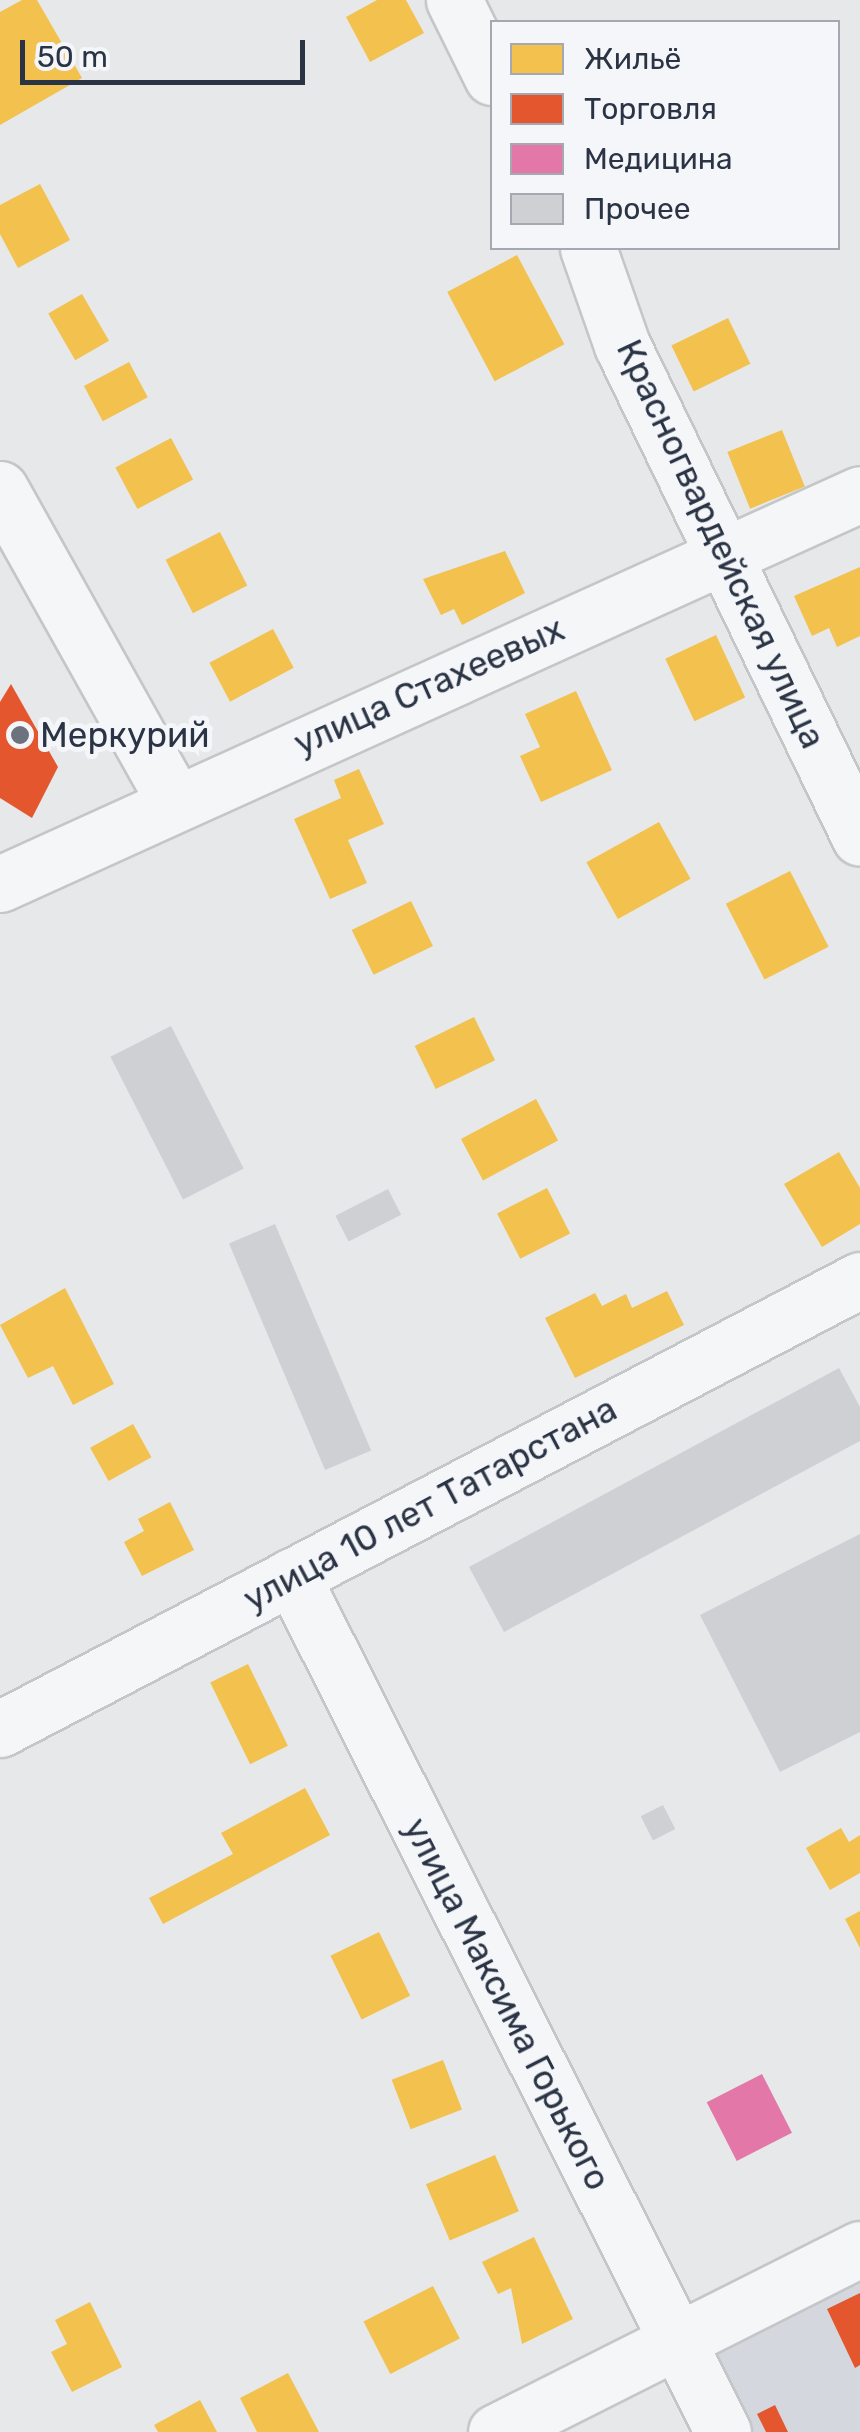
<!DOCTYPE html>
<html>
<head>
<meta charset="utf-8">
<style>
  body { margin:0 }
  #map { position:relative; width:860px; height:2432px; overflow:hidden; background:#e6e8ea; font-family:Rubik,sans-serif }
  div>[style] { position:absolute }
  .built>* { inset:0; background:#d4d7dd }
  .homes>* { inset:0; background:#f2c14e; transform-origin:0 0 }
  .shops>* { inset:0; background:#e4572e }
  .health>* { inset:0; background:#e377a8; transform-origin:0 0 }
  .building>* { inset:0; background:#ced0d3; transform-origin:0 0 }
  .roads { filter:drop-shadow(2px 0 #c4c6c8) drop-shadow(-2px 0 #c4c6c8) drop-shadow(0 2px #c4c6c8) drop-shadow(0 -2px #c4c6c8) }
  .minor>* { height:55px; margin:-27.5px; padding:0 27.5px; transform-origin:27.5px; border-radius:27.5px; background:#f5f6f7 }
  .dots>* { width:28px; height:28px; translate:-50% -50%; box-sizing:border-box; border:5px solid #f4f6f9; border-radius:50% }
  span { translate:-50% -50%; white-space:nowrap; text-align:center; line-height:1.15; -webkit-text-stroke:10px #f4f6f9; paint-order:stroke }
  .street-label { font-size:35px; color:#2b3445 }
  .poi-label { font-size:35px; color:#2b3445 }
  .left { translate:0 -50%; text-align:left }
  .legend { position:absolute; left:490px; top:20px; width:350px; height:230px; box-sizing:border-box; background:#f4f6f9; border:2px solid #a4a8b1; margin:0; padding:12px 18px; list-style:none; font-size:30px; color:#2b3445 }
  .legend li { display:flex; align-items:center; gap:20px; height:50px }
  .legend b { width:50px; border:2px solid #a4a8b1 }
  .scale { position:absolute; left:20px; top:40px; width:285px; height:45px; box-sizing:border-box; border:5px solid #2b3445; border-top:0; padding-left:12px; font-size:30px; line-height:35px; white-space:nowrap; color:#2b3445; -webkit-text-stroke:8px #f4f6f9; paint-order:stroke }
</style>
</head>
<body>
<div id="map">
  <div class="built">
    <div style="clip-path:polygon(860px 2256px,860px 2432px,747px 2432px,700px 2342px)"></div>
  </div>
  <div class="homes">
    <div style="clip-path:polygon(22px 0,37px 0,82px 78px,0 125px,0 12px)"></div>
    <div style="clip-path:polygon(377px 0,406px 0,424px 33px,370px 62px,346px 17px)"></div>
    <div style="clip-path:polygon(40px 184px,70px 240px,18px 268px,0 234px,0 205px)"></div>
    <div style="left:517px;top:255px;width:101px;height:79px;rotate:62deg"></div>
    <div style="left:82px;top:294px;width:54px;height:39px;rotate:60deg"></div>
    <div style="left:728px;top:318px;width:51px;height:63px;rotate:64deg"></div>
    <div style="left:129px;top:362px;width:40px;height:51px;rotate:62deg"></div>
    <div style="left:782px;top:430px;width:61px;height:59px;rotate:68deg"></div>
    <div style="left:171px;top:438px;width:47px;height:63px;rotate:62deg"></div>
    <div style="left:220px;top:532px;width:60px;height:61px;rotate:63deg"></div>
    <div style="clip-path:polygon(505px 551px,525px 593px,462px 625px,454px 609px,441px 615px,423px 579px)"></div>
    <div style="clip-path:polygon(860px 567px,860px 636px,837px 647px,829px 628px,812px 636px,794px 596px)"></div>
    <div style="left:273px;top:629px;width:44px;height:72px;rotate:62deg"></div>
    <div style="left:716px;top:635px;width:69px;height:56px;rotate:65deg"></div>
    <div style="clip-path:polygon(576px 691px,612px 770px,541px 802px,520px 756px,540px 747px,525px 714px)"></div>
    <div style="clip-path:polygon(359px 769px,384px 824px,348px 840px,367px 883px,330px 899px,294px 819px,341px 798px,334px 780px)"></div>
    <div style="left:659px;top:822px;width:65px;height:83px;rotate:61deg"></div>
    <div style="left:790px;top:871px;width:85px;height:72px;rotate:63deg"></div>
    <div style="left:411px;top:901px;width:50px;height:66px;rotate:64deg"></div>
    <div style="left:474px;top:1017px;width:48px;height:66px;rotate:64deg"></div>
    <div style="left:536px;top:1099px;width:47px;height:85px;rotate:62deg"></div>
    <div style="clip-path:polygon(839px 1152px,860px 1188px,860px 1224px,822px 1247px,784px 1184px)"></div>
    <div style="left:547px;top:1188px;width:51px;height:56px;rotate:63deg"></div>
    <div style="clip-path:polygon(65px 1288px,114px 1384px,73px 1405px,53px 1366px,28px 1378px,0 1325px)"></div>
    <div style="clip-path:polygon(667px 1291px,684px 1325px,575px 1378px,545px 1318px,595px 1293px,602px 1306px,626px 1294px,632px 1308px)"></div>
    <div style="left:133px;top:1424px;width:38px;height:49px;rotate:61deg"></div>
    <div style="clip-path:polygon(170px 1502px,194px 1550px,142px 1576px,124px 1542px,144px 1531px,138px 1519px)"></div>
    <div style="left:248px;top:1664px;width:91px;height:42px;rotate:64deg"></div>
    <div style="clip-path:polygon(305px 1788px,330px 1835px,163px 1924px,149px 1898px,233px 1854px,221px 1833px)"></div>
    <div style="clip-path:polygon(841px 1828px,849px 1842px,860px 1835px,860px 1873px,830px 1890px,806px 1848px)"></div>
    <div style="clip-path:polygon(860px 1911px,860px 1948px,845px 1919px)"></div>
    <div style="left:379px;top:1932px;width:71px;height:54px;rotate:64deg"></div>
    <div style="left:443px;top:2060px;width:53px;height:55px;rotate:69deg"></div>
    <div style="left:495px;top:2155px;width:61px;height:75px;rotate:67deg"></div>
    <div style="clip-path:polygon(534px 2237px,573px 2319px,522px 2344px,511px 2288px,498px 2294px,482px 2262px)"></div>
    <div style="left:433px;top:2286px;width:59px;height:78px;rotate:63deg"></div>
    <div style="clip-path:polygon(90px 2302px,122px 2367px,72px 2392px,51px 2352px,67px 2344px,55px 2320px)"></div>
    <div style="clip-path:polygon(288px 2373px,319px 2432px,257px 2432px,240px 2398px)"></div>
    <div style="clip-path:polygon(200px 2400px,217px 2432px,158px 2432px,154px 2425px)"></div>
  </div>
  <div class="shops">
    <div style="clip-path:polygon(11px 684px,58px 767px,32px 818px,0 798px,0 702px)"></div>
    <div style="clip-path:polygon(860px 2293px,860px 2365px,855px 2368px,827px 2309px)"></div>
    <div style="clip-path:polygon(775px 2405px,788px 2432px,766px 2432px,757px 2414px)"></div>
  </div>
  <div class="health">
    <div style="left:762px;top:2074px;width:66px;height:62px;rotate:63deg"></div>
  </div>
  <div class="building">
    <div style="left:171px;top:1026px;width:160px;height:68px;rotate:63deg"></div>
    <div style="left:388px;top:1189px;width:29px;height:59px;rotate:63deg"></div>
    <div style="left:275px;top:1224px;width:246px;height:50px;rotate:67deg"></div>
    <div style="clip-path:polygon(839px 1368px,860px 1407px,860px 1441px,504px 1632px,469px 1567px)"></div>
    <div style="clip-path:polygon(860px 1534px,860px 1732px,780px 1772px,700px 1615px)"></div>
    <div style="left:663px;top:1805px;width:27px;height:25px;rotate:63deg"></div>
  </div>
  <div class="roads">
    <div class="minor">
      <div style="left:454px;top:0;width:86px;rotate:63.7deg"></div>
      <div style="left:588px;top:248px;width:103px;rotate:70.7deg"></div>
      <div style="left:622px;top:345px;width:547px;rotate:64.23deg"></div>
      <div style="left:0;top:489px;width:355px;rotate:60.8deg"></div>
      <div style="left:0;top:884px;width:944px;rotate:-24.39deg"></div>
      <div style="left:292px;top:1576px;width:958px;rotate:63.27deg"></div>
      <div style="left:0;top:1729px;width:970px;rotate:-27.57deg"></div>
      <div style="left:496px;top:2432px;width:407px;rotate:-26.7deg"></div>
    </div>
  </div>
  <div class="dots">
    <div style="left:20px;top:735px;background:#6c737f"></div>
  </div>
  <div class="street-label">
    <span style="left:721px;top:544px;rotate:65deg">Красногвардейская улица</span>
    <span style="left:429px;top:686px;rotate:-24deg">улица Стахеевых</span>
    <span style="left:430px;top:1504px;rotate:-28deg">улица 10 лет Татарстана</span>
    <span style="left:507px;top:2004px;rotate:63deg">улица Максима Горького</span>
  </div>
  <div class="poi-label">
    <span class="left" style="left:40px;top:735px">Меркурий</span>
  </div>
  <ul class="legend">
  <li><b style="height:28px;background:#f2c14e"></b>Жильё</li>
  <li><b style="height:28px;background:#e4572e"></b>Торговля</li>
  <li><b style="height:28px;background:#e377a8"></b>Медицина</li>
  <li><b style="height:28px;background:#ced0d3"></b>Прочее</li>
  </ul>
  <div class="scale">50 m</div>
</div>
</body>
</html>
